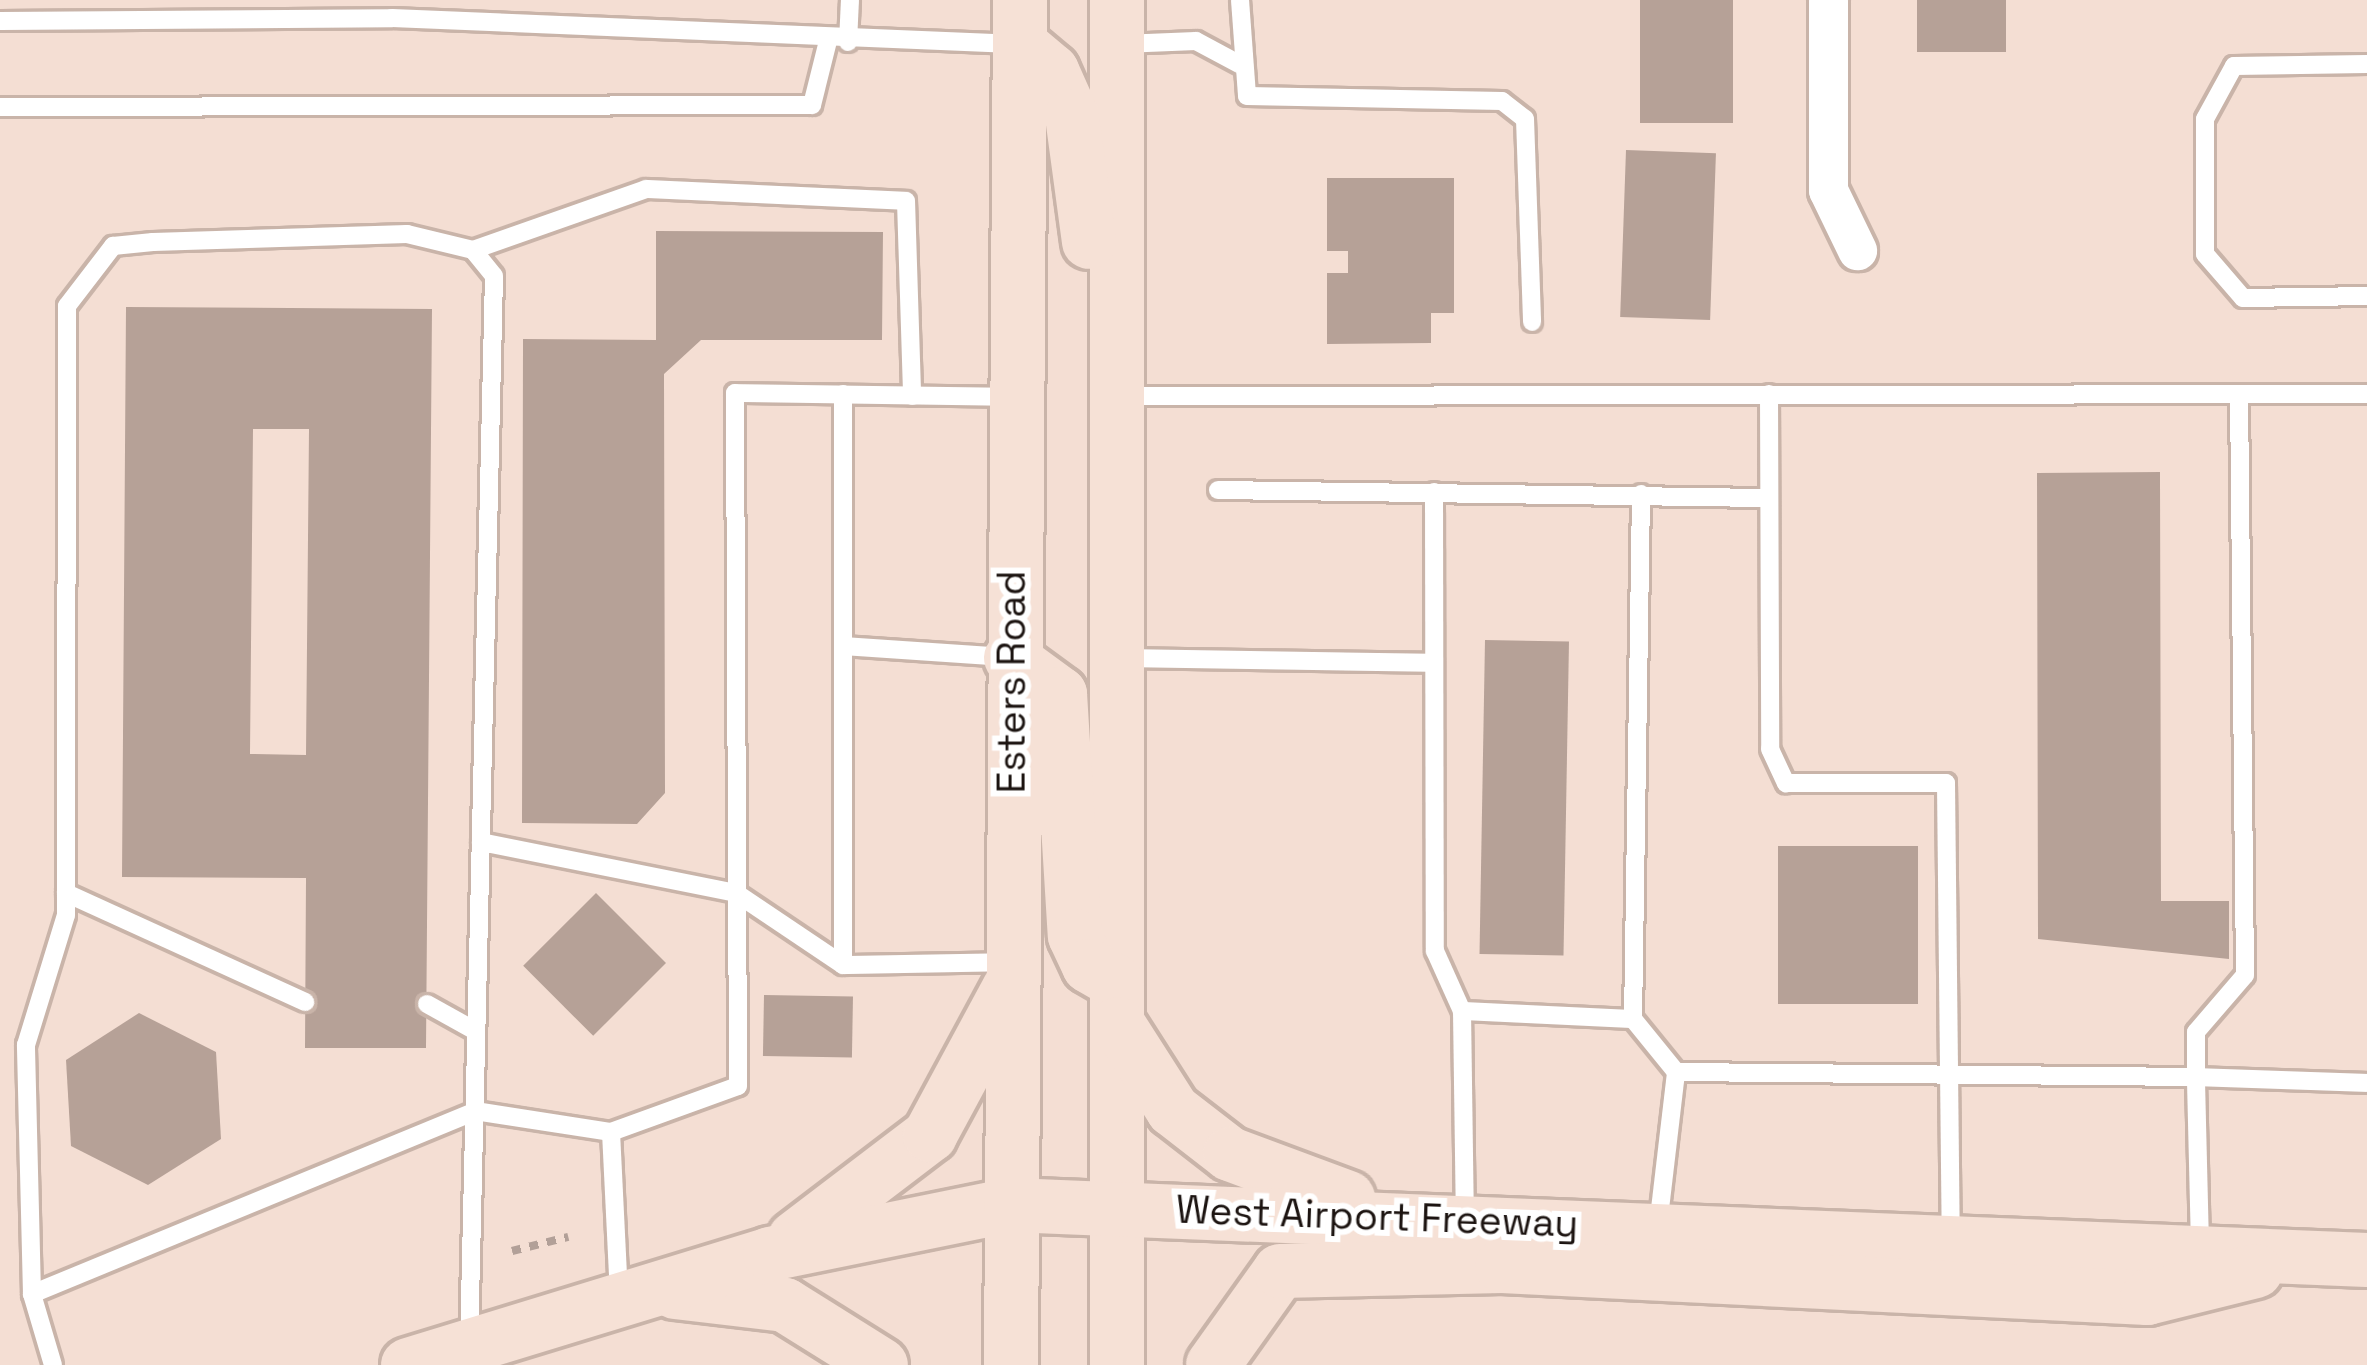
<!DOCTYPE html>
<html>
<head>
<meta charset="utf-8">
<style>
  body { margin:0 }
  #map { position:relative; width:2367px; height:1365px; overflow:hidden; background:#f4ded3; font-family:"Space Grotesk",sans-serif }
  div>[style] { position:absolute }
  .building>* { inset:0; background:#b6a197; transform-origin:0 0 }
  .path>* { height:8px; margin-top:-4px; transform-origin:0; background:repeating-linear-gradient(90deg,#b2a098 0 9px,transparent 0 18px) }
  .roads { filter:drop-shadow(3px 0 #c9b4a9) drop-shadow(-3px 0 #c9b4a9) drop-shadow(0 3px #c9b4a9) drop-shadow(0 -3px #c9b4a9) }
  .lane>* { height:18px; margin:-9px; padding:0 9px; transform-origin:9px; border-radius:9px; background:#fff }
  .street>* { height:39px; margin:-19.5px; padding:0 19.5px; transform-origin:19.5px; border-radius:19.5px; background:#fff }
  .secondary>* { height:54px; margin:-27px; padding:0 27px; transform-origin:27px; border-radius:27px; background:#f6e1d6 }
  span { translate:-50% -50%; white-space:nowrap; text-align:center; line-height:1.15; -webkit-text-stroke:12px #fff; paint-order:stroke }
  .street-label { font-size:39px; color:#1c1411 }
</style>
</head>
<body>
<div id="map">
  <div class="building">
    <div style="left:1640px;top:0;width:93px;height:123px"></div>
    <div style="left:1917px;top:0;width:89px;height:52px"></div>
    <div style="left:1626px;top:150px;width:90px;height:167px;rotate:2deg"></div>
    <div style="clip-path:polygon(1327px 178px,1454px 178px,1454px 313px,1431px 313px,1431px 343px,1327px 344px,1327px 273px,1348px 273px,1348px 251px,1327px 251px)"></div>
    <div style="clip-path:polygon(656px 231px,883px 232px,882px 340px,701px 340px,664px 374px,665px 793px,637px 824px,522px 823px,523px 339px,656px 340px)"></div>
    <div style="clip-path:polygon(evenodd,126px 307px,432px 309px,426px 1048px,305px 1048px,306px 878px,122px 877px,126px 307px,253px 429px,309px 429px,306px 755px,250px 754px,253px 429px)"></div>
    <div style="clip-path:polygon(2160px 472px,2161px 901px,2229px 901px,2229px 959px,2038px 939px,2037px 473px)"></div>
    <div style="left:1485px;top:640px;width:84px;height:314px;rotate:1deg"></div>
    <div style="left:1778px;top:846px;width:140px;height:158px"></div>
    <div style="left:596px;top:893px;width:99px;height:103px;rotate:45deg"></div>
    <div style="left:764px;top:995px;width:89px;height:61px;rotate:1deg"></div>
    <div style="clip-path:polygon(139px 1013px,216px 1052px,221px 1139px,148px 1185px,71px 1146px,66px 1060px)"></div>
  </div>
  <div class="path">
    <div style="left:512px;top:1251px;width:58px;rotate:-14deg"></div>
  </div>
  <div class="roads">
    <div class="lane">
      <div style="left:1240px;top:0;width:96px;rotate:85.8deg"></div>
      <div style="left:1247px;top:96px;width:255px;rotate:1.1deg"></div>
      <div style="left:1502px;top:101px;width:29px;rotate:38deg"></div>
      <div style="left:1525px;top:119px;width:203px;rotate:88deg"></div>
      <div style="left:0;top:21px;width:392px;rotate:-0.4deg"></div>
      <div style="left:392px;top:18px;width:623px;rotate:2.39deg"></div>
      <div style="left:848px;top:42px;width:42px;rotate:-87.3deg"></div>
      <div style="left:1122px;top:44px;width:74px;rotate:-2.3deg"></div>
      <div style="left:1196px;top:41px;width:49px;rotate:28.1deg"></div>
      <div style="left:2367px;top:64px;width:133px;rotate:179.1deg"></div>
      <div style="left:2234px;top:66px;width:60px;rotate:118.7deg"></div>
      <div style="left:2205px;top:119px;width:135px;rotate:90deg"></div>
      <div style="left:2205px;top:254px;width:58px;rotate:49.2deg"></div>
      <div style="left:2243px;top:298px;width:124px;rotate:-0.9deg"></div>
      <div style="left:0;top:107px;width:812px;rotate:-0.14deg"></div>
      <div style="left:812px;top:105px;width:66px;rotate:-76deg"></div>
      <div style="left:473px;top:250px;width:183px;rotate:-19.4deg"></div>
      <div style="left:646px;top:189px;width:260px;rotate:2.6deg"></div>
      <div style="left:906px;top:201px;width:195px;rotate:88.2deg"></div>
      <div style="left:843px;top:394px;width:571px;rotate:90deg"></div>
      <div style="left:1769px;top:394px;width:355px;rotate:89.8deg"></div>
      <div style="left:1770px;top:749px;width:38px;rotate:65deg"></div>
      <div style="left:1786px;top:783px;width:160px"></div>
      <div style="left:1946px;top:783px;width:455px;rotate:89.4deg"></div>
      <div style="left:1122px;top:396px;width:1245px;rotate:-0.09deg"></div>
      <div style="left:1218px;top:490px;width:545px;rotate:0.84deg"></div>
      <div style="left:1434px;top:492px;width:459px;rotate:89.9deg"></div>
      <div style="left:1435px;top:951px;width:66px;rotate:65.8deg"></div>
      <div style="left:1462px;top:1011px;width:171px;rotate:2.7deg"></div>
      <div style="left:1641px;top:494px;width:525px;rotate:90.87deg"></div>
      <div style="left:1633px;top:1019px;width:68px;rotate:50.9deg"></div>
      <div style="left:1676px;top:1072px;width:520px;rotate:0.55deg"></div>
      <div style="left:2196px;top:1077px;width:45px;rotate:-90deg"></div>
      <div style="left:2196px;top:1032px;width:75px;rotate:-49.3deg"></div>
      <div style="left:2245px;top:975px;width:580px;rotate:-90.59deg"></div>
      <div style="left:843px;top:646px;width:163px;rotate:3.9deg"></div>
      <div style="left:1122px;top:658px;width:307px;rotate:0.9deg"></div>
      <div style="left:481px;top:842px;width:260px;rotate:11.3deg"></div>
      <div style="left:736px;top:893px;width:129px;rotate:33.9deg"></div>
      <div style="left:843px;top:965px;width:165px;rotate:-1deg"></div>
      <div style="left:66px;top:893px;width:263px;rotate:24.5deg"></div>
      <div style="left:427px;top:1004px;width:54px;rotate:29deg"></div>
      <div style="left:1462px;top:1011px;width:206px;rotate:89.2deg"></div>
      <div style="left:611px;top:1132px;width:161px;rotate:87.2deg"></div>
      <div style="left:1658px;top:1226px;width:155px;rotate:-83.3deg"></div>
      <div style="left:2200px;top:1245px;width:168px;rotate:-91.4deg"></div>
      <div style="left:2196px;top:1077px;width:171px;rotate:2deg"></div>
      <div style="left:32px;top:1294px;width:479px;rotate:-22.4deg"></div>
      <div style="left:475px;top:1111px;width:138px;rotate:8.8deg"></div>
      <div style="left:611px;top:1132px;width:135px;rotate:-19.9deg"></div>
      <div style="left:738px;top:1086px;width:693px;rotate:-90.25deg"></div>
      <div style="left:735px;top:393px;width:277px;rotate:0.8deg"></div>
      <div style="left:53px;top:1365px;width:74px;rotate:-106.5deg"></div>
      <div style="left:32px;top:1294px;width:249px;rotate:-91.4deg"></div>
      <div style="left:26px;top:1045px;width:136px;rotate:-72.9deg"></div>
      <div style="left:66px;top:915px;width:609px;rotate:-89.91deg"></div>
      <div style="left:67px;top:306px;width:76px;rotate:-52.5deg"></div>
      <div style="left:113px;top:246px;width:40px;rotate:-5.7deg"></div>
      <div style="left:153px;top:242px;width:254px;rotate:-1.8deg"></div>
      <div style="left:407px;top:234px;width:68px;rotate:13.6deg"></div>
      <div style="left:473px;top:250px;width:33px;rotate:51deg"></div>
      <div style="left:494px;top:276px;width:1065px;rotate:91.34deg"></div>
    </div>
    <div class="street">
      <div style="left:1828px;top:0;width:190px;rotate:90deg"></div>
      <div style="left:1828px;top:190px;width:67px;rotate:64.2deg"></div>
    </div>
    <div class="secondary">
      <div style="left:1117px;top:0;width:1365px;rotate:90deg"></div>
      <div style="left:1020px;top:44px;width:42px;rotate:40.2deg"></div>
      <div style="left:1052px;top:71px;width:49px;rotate:66deg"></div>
      <div style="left:1072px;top:116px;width:127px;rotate:82.3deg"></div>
      <div style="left:1011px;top:658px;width:61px;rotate:36.3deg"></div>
      <div style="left:1060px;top:694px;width:242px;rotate:86.5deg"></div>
      <div style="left:1075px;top:936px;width:33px;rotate:65deg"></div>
      <div style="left:1089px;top:966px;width:32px;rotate:30deg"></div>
      <div style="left:1118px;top:1024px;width:102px;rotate:57.4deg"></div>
      <div style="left:1173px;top:1110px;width:72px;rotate:37.7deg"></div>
      <div style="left:1230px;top:1154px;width:126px;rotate:20.4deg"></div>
      <div style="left:795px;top:1238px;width:170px;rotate:-37.3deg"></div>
      <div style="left:930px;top:1135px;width:167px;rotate:-61.7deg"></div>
      <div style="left:675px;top:1292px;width:111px;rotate:6.7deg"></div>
      <div style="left:785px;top:1305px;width:113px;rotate:32deg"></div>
      <div style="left:408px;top:1365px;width:379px;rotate:-17deg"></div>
      <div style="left:770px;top:1254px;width:246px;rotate:-11.5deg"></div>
      <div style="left:1011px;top:1205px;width:1357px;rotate:2.32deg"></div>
      <div style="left:1011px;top:1365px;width:1365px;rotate:-89.62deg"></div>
      <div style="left:1213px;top:1365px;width:115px;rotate:-54.5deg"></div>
      <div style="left:1280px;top:1271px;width:222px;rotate:-1.3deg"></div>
      <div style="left:1502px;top:1266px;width:646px;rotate:2.84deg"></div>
      <div style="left:2147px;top:1298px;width:112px;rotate:-13.9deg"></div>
    </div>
  </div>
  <div class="street-label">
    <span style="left:1012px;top:682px;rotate:-90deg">Esters Road</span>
    <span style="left:1377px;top:1217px;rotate:2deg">West Airport Freeway</span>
  </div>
</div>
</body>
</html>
